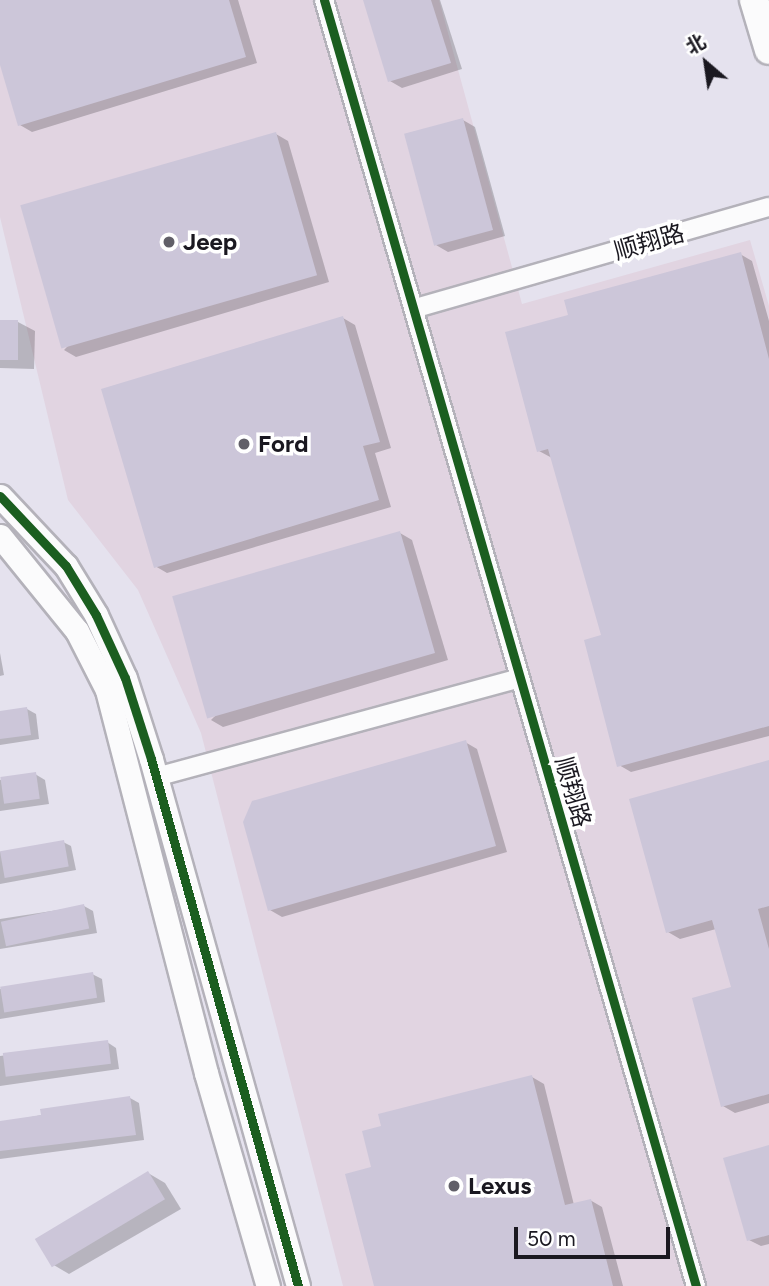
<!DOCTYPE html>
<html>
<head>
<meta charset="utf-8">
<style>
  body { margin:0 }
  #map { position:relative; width:769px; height:1286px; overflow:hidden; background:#e5e2ee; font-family:Figtree,"Noto Sans SC",sans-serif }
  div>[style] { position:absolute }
  .commercial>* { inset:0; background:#e1d4e1 }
  .shadow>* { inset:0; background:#0003 }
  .building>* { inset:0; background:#ccc6d9; transform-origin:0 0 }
  .roads { filter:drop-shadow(2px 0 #b4b2ba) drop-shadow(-2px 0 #b4b2ba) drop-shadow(0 2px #b4b2ba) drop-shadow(0 -2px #b4b2ba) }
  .minor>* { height:18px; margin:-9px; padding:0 9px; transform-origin:9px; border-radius:9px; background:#fbfbfc }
  .tertiary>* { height:23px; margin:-11.5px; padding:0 11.5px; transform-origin:11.5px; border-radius:11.5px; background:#fbfbfc }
  .primary>* { height:28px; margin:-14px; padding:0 14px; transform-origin:14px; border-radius:14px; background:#fbfbfc }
  .cycleway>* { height:9px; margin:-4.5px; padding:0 4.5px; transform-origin:4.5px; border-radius:4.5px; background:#1b5e20 }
  .dots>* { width:19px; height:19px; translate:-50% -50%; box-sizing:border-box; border:4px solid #fff; border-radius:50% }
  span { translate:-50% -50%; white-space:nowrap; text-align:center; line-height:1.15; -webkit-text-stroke:7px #fff; paint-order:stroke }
  .poi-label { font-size:24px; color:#1a1820; font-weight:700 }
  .left { translate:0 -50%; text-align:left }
  .street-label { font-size:24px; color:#1a1820 }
  .north { position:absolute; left:671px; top:28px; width:70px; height:70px; -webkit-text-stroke:5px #fff; paint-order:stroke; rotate:331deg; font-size:19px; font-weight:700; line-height:28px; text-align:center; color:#1a1820 }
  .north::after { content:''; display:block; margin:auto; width:24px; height:32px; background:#1a1820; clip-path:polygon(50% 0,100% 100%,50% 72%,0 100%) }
  .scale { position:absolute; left:514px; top:1227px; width:156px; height:32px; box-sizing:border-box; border:4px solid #1a1820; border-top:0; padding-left:9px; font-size:21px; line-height:24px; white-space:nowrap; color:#1a1820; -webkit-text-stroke:5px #fff; paint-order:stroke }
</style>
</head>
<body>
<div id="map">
  <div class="commercial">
    <div style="clip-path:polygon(0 0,439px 0,522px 304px,750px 240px,769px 306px,769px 1286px,343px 1286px,201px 733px,138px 590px,68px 500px,0 217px)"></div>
  </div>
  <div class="shadow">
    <div style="clip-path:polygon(0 0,238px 0,257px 63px,32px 132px,20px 125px,0 59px)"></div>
    <div style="clip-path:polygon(365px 0,440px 0,462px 69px,402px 88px,390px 81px)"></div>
    <div style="clip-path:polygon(463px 120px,475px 127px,505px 236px,448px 252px,436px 245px)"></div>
    <div style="clip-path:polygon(276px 134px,288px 141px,329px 282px,76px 357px,64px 350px)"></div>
    <div style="clip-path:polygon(740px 254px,752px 261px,769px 321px,769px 736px,631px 772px,619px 765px,603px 636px,552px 458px,539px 451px,570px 316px)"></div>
    <div style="clip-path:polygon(343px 318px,355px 325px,391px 448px,375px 453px,391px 507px,167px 573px,155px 566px)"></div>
    <div style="clip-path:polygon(0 321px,18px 322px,35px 331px,34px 369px,0 368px)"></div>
    <div style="clip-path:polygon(400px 533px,412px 540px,448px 660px,223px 727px,211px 720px)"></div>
    <div style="clip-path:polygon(0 653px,4px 675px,0 676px)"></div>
    <div style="clip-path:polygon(27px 709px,36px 714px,39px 739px,0 745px,0 713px)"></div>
    <div style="clip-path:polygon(465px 742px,477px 749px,507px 852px,282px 917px,270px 910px)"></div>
    <div style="clip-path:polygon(769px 762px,769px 1103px,735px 1113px,723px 1106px,733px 988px,716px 929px,680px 939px,668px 932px)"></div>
    <div style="clip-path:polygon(35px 774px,45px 780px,49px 804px,0 811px,0 780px)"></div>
    <div style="clip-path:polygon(63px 842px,71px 846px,76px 870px,0 884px,0 852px)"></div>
    <div style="clip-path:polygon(84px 906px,93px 911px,97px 933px,0 949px,0 919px)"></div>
    <div style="clip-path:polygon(92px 974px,102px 979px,105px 1002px,0 1019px,0 989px)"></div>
    <div style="clip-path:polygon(107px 1042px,116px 1048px,119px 1069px,0 1086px,0 1056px)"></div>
    <div style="clip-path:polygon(532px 1077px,544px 1084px,574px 1205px,590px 1200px,602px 1207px,623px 1286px,376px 1286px,373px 1169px)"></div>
    <div style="clip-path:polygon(130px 1098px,139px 1103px,144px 1140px,0 1159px,0 1123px)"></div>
    <div style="clip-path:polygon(769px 1146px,769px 1244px,761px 1246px,749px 1240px)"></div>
    <div style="clip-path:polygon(148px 1173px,165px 1183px,181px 1209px,69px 1274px,52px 1264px)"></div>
  </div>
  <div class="building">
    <div style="clip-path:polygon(0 0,229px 0,246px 57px,18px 126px,0 65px)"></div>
    <div style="clip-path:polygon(363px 0,431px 0,451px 63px,388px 82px)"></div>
    <div style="left:463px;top:118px;width:116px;height:61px;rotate:75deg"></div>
    <div style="left:276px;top:132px;width:149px;height:266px;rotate:74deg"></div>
    <div style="clip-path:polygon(741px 252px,769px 359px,769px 726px,617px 767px,584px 640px,601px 635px,548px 449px,537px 452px,505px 332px,568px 315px,564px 300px)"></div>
    <div style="clip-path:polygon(343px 316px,380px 442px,363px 446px,379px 500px,154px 568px,101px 389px)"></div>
    <div style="left:0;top:320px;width:18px;height:40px"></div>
    <div style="left:400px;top:531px;width:127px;height:237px;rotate:74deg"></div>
    <div style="clip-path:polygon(27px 707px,31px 735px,0 739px,0 711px)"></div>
    <div style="clip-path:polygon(466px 740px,496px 846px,268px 911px,243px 822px,252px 801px)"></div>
    <div style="clip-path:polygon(769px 760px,769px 906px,758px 909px,769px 949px,769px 1094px,721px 1107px,692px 998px,731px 987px,712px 920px,666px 933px,629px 799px)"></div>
    <div style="left:36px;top:772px;width:27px;height:36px;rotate:82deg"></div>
    <div style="left:64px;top:840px;width:27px;height:65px;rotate:80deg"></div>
    <div style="left:84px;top:904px;width:25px;height:85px;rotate:78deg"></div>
    <div style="left:93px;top:972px;width:26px;height:94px;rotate:81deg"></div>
    <div style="left:108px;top:1040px;width:24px;height:106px;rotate:83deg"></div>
    <div style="clip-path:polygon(532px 1075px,565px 1205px,591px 1199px,613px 1286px,374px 1286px,345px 1174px,371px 1167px,362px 1131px,381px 1126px,378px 1114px)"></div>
    <div style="clip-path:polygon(130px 1096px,136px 1135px,0 1151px,0 1121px,41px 1115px,40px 1109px)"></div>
    <div style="clip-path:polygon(769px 1145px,769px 1235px,747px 1241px,723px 1158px)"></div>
    <div style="left:148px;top:1171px;width:33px;height:132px;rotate:59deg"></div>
  </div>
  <div class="roads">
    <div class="minor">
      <div style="left:324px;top:0;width:1339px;rotate:73.87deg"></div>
      <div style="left:416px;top:308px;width:367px;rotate:-16deg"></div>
      <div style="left:156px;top:777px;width:377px;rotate:-15.2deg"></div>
    </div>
    <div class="tertiary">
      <div style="left:0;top:496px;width:96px;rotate:46.7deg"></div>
      <div style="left:66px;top:566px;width:57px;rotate:58.5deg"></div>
      <div style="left:96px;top:615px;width:69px;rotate:65.3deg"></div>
      <div style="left:125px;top:678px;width:85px;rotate:72.2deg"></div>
      <div style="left:151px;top:759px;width:547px;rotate:74.41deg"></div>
      <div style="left:0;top:536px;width:122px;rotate:51deg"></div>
      <div style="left:77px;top:631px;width:66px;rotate:63deg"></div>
      <div style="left:107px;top:690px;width:396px;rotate:75.5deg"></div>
      <div style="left:206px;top:1073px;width:222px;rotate:73.8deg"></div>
    </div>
    <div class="primary">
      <div style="left:754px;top:0;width:52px;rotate:73.3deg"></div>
    </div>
  </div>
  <div class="cycleway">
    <div style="left:324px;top:0;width:1339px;rotate:73.87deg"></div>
    <div style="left:0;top:496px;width:96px;rotate:46.7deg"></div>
    <div style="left:66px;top:566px;width:57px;rotate:58.5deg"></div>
    <div style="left:96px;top:615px;width:69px;rotate:65.3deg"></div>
    <div style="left:125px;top:678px;width:85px;rotate:72.2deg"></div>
    <div style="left:151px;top:759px;width:547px;rotate:74.41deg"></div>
  </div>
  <div class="dots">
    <div style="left:169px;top:242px;background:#615f68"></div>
    <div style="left:244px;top:444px;background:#615f68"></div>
    <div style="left:454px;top:1186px;background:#615f68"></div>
  </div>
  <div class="poi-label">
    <span class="left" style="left:183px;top:242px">Jeep</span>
    <span class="left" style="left:258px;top:444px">Ford</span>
    <span class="left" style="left:468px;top:1186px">Lexus</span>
  </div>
  <div class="street-label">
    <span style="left:649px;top:242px;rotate:-16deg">顺翔路</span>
    <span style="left:573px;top:792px;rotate:74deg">顺翔路</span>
  </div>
  <div class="north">北</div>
  <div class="scale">50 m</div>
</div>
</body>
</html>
